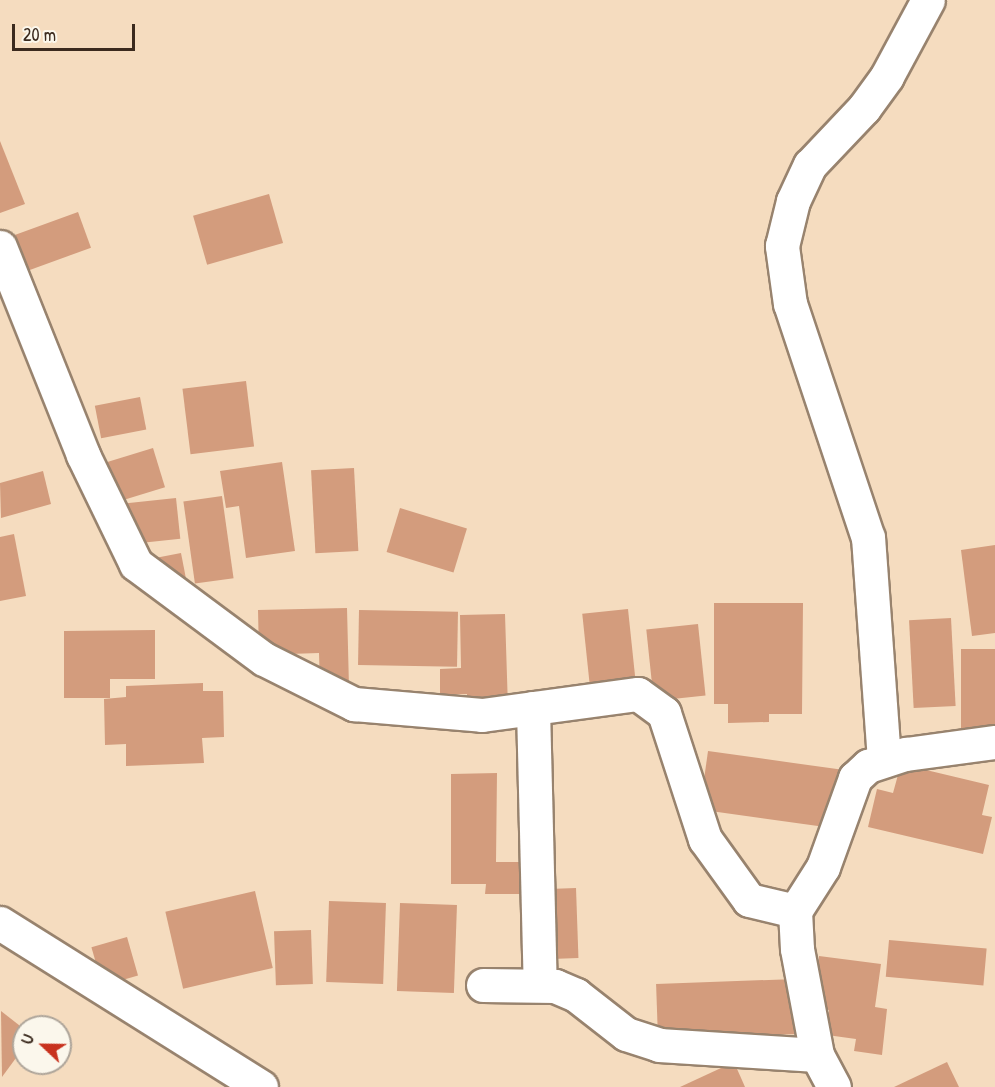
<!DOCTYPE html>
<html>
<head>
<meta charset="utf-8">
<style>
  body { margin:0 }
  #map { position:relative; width:995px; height:1087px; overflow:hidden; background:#f5dcbf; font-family:"Patrick Hand",sans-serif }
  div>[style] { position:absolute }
  .building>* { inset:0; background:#d39c7d; transform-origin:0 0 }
  .roads { filter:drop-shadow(2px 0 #98836e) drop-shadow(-2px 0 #98836e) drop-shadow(0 2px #98836e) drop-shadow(0 -2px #98836e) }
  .minor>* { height:33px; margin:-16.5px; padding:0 16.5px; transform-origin:16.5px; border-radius:16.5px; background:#fff }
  span { translate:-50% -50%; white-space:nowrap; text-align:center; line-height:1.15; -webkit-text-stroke:4.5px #fbf7ec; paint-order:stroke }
  .north { position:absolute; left:12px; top:1015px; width:60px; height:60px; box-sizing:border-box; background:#fbf7ec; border:2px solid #aea59a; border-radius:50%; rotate:292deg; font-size:16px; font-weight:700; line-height:24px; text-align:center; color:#3b2a1e }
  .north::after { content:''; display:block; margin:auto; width:21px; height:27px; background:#c8321e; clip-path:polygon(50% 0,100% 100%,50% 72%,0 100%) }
  .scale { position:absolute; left:12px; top:24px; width:123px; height:27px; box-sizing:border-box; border:3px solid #3b2a1e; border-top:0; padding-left:8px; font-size:18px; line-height:21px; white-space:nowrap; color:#3b2a1e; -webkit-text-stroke:4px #fbf7ec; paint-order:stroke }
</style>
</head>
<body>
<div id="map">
  <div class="building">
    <div style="clip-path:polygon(0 141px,25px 204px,0 213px)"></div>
    <div style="left:269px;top:194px;width:51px;height:79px;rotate:74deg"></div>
    <div style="left:78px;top:212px;width:38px;height:79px;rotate:70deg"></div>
    <div style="left:246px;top:381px;width:66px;height:64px;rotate:83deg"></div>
    <div style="left:140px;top:397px;width:33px;height:46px;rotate:79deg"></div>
    <div style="left:153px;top:448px;width:41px;height:52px;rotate:73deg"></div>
    <div style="clip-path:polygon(282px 462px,295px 551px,246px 558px,239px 506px,226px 508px,220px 471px)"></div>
    <div style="left:354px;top:468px;width:83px;height:43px;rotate:87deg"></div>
    <div style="clip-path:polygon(43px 471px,51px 504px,1px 518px,0 483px)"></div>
    <div style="left:222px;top:496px;width:83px;height:39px;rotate:82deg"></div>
    <div style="left:176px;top:498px;width:41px;height:52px;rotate:84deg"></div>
    <div style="left:400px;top:508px;width:70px;height:46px;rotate:17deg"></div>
    <div style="clip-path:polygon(14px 534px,26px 596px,0 601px,0 537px)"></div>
    <div style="clip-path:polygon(995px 545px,995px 633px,972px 636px,961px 550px)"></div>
    <div style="left:181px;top:553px;width:26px;height:25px;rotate:79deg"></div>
    <div style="clip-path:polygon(714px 603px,803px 603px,802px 714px,769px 714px,769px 722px,728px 723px,728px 704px,714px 704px)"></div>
    <div style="clip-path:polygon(347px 608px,349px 687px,320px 688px,319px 653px,259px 655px,258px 610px)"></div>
    <div style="left:628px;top:609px;width:82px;height:46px;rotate:84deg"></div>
    <div style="left:359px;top:610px;width:99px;height:55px;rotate:1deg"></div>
    <div style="clip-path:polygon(505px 614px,508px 708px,467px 709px,467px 694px,440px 695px,440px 669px,461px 668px,460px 615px)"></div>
    <div style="left:951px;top:618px;width:88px;height:42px;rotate:87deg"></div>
    <div style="left:698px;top:624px;width:72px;height:52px;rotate:84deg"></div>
    <div style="clip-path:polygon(155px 630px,155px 679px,110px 679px,110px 698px,64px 698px,64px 631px)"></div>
    <div style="left:995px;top:649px;width:84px;height:34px;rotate:90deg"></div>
    <div style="clip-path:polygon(203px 683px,203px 691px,223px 691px,224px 737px,202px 738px,204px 763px,126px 766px,126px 744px,105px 745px,104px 699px,126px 697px,126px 686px)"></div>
    <div style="left:708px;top:751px;width:132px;height:59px;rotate:8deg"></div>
    <div style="clip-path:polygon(901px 764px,989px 785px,982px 815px,992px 817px,983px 854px,868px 827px,877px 789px,893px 793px)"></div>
    <div style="clip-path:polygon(497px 773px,496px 862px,520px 862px,520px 894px,485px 894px,486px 884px,451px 884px,451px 774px)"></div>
    <div style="left:576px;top:888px;width:70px;height:34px;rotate:88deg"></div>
    <div style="left:255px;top:891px;width:79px;height:92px;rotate:77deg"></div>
    <div style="left:329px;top:901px;width:57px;height:81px;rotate:2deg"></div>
    <div style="left:400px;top:903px;width:57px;height:88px;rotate:2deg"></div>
    <div style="left:311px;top:930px;width:54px;height:37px;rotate:88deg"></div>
    <div style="left:127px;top:937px;width:40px;height:37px;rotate:74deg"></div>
    <div style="left:889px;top:940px;width:98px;height:37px;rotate:5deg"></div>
    <div style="clip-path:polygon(819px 956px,881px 964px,875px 1007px,887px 1009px,882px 1055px,854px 1051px,856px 1039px,827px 1035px,829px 1010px,813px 1008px)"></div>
    <div style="left:796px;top:979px;width:55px;height:140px;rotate:88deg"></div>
    <div style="clip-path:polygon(1px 1011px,24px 1029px,24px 1047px,2px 1077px)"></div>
    <div style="clip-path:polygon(734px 1062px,745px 1087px,680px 1087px)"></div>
    <div style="clip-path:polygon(947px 1062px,959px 1087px,894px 1087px)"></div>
  </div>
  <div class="roads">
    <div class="minor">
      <div style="left:0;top:247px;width:224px;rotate:68.2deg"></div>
      <div style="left:83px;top:455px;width:121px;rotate:64.1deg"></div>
      <div style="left:136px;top:564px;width:159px;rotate:36.6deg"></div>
      <div style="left:264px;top:659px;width:101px;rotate:26.6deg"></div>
      <div style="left:354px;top:704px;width:128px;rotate:4.9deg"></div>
      <div style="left:482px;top:715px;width:157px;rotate:-7.7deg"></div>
      <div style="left:638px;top:694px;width:32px;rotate:36deg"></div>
      <div style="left:664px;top:713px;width:133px;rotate:72deg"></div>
      <div style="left:705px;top:839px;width:75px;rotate:54.2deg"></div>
      <div style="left:749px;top:900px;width:47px;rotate:13.4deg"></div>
      <div style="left:795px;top:911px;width:38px;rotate:87deg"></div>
      <div style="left:797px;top:949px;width:108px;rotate:79.3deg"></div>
      <div style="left:817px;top:1055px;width:36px;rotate:62deg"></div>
      <div style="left:533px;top:708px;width:277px;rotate:88.6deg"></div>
      <div style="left:884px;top:760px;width:223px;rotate:-94.1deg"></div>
      <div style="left:868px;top:538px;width:247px;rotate:-108.4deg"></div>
      <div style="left:790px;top:304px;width:59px;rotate:-97.9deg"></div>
      <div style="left:782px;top:246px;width:46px;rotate:-76.3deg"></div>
      <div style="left:793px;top:201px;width:40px;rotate:-65deg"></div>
      <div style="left:810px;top:165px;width:79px;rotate:-46.5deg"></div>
      <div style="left:864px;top:108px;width:39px;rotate:-54deg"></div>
      <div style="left:887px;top:76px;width:86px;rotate:-61.7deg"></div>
      <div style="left:795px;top:911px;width:52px;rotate:-57.5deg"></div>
      <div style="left:823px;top:867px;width:95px;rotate:-70.2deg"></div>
      <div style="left:855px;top:778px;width:18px;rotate:-43deg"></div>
      <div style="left:868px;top:766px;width:40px;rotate:-18deg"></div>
      <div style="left:906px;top:754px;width:90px;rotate:-7.7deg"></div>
      <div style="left:0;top:923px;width:308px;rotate:32.1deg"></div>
      <div style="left:483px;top:985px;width:72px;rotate:0.8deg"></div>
      <div style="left:555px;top:986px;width:23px;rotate:23deg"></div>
      <div style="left:576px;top:995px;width:63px;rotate:38deg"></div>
      <div style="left:626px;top:1034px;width:35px;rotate:18deg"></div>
      <div style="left:659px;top:1045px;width:158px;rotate:3.6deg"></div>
    </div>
  </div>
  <div class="north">U</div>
  <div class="scale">20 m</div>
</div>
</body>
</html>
